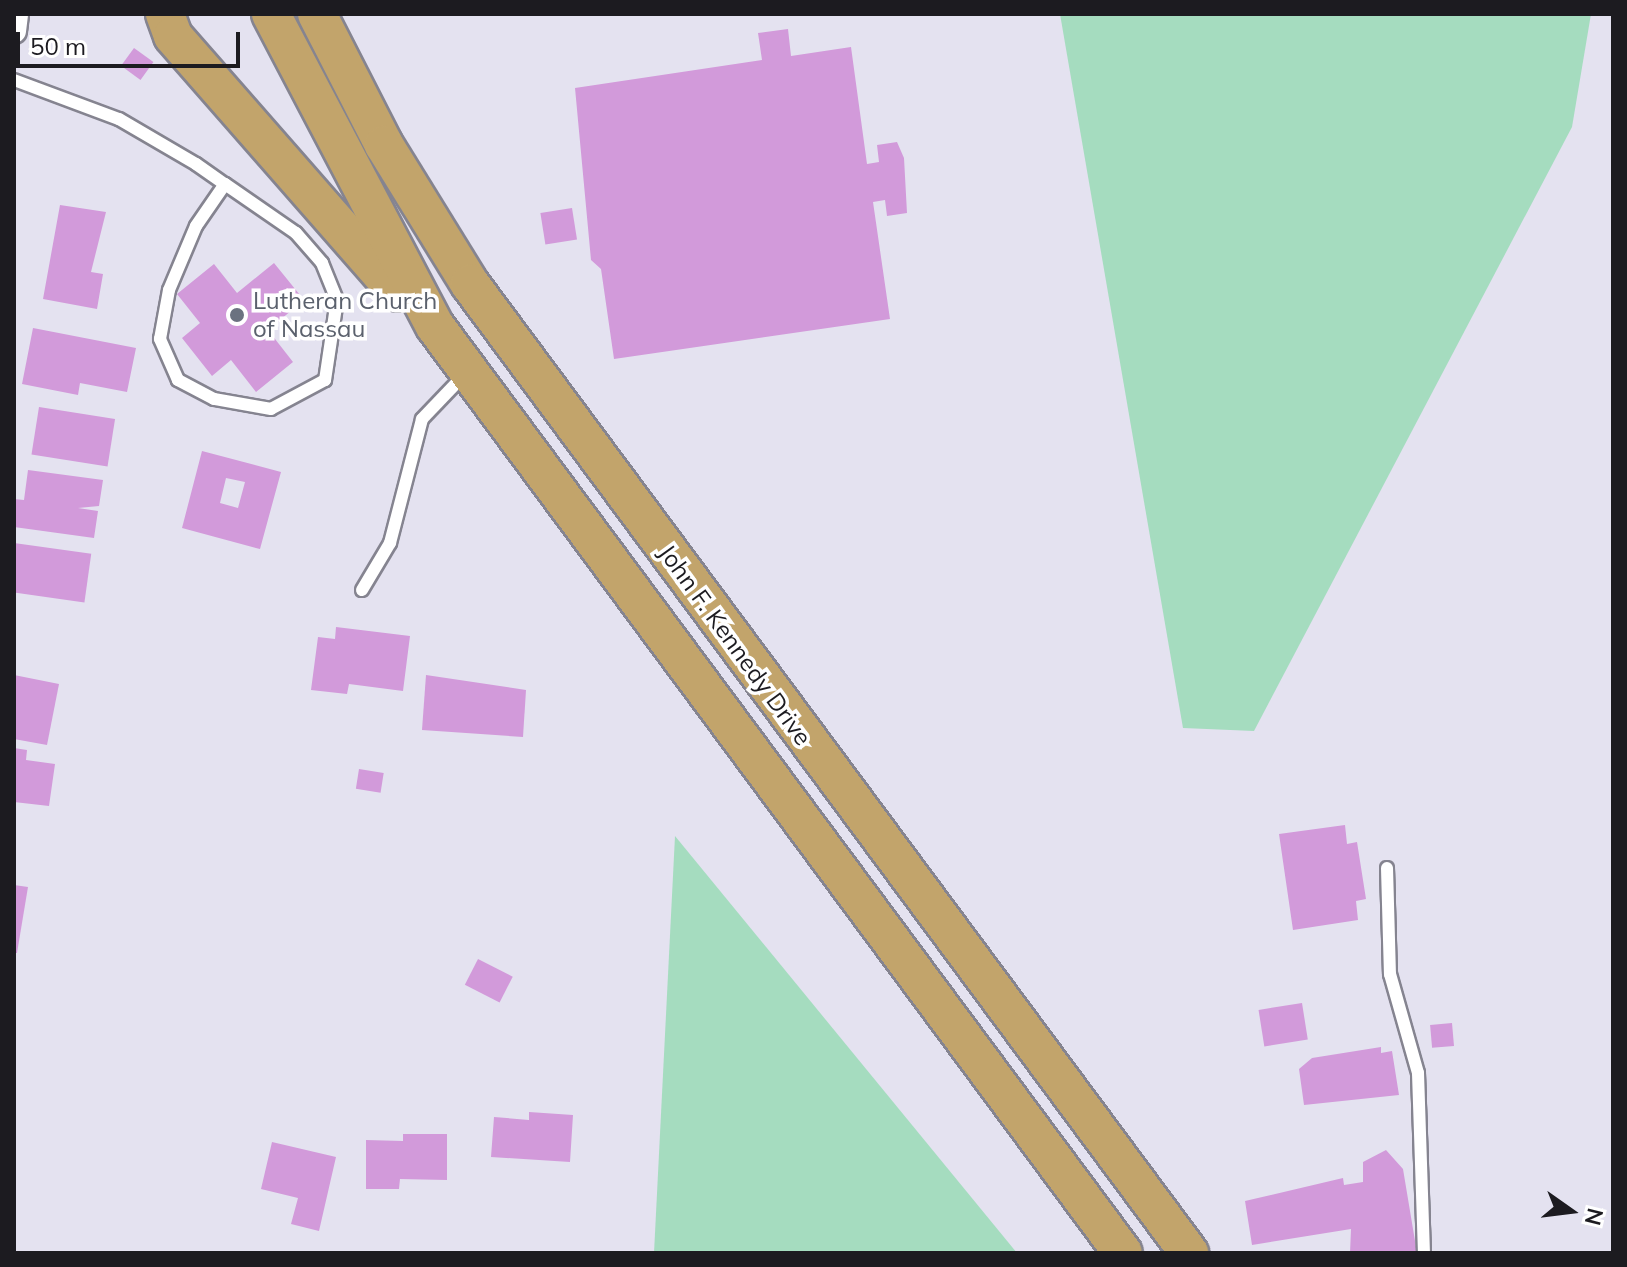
<!DOCTYPE html>
<html>
<head>
<meta charset="utf-8">
<style>
  body { margin:0 }
  #map { position:relative; width:1627px; height:1267px; overflow:hidden; background:#e4e2f0; font-family:Mulish,sans-serif }
  div>[style] { position:absolute }
  .green>* { inset:0; background:#a5dcbf }
  .building>* { inset:0; background:#d29ada; transform-origin:0 0 }
  .roads { filter:drop-shadow(2px 0 #858490) drop-shadow(-2px 0 #858490) drop-shadow(0 2px #858490) drop-shadow(0 -2px #858490) }
  .service>* { height:12px; margin:-6px; padding:0 6px; transform-origin:6px; border-radius:6px; background:#fff }
  .minor>* { height:24px; margin:-12px; padding:0 12px; transform-origin:12px; border-radius:12px; background:#fff }
  .trunk>* { height:38px; margin:-19px; padding:0 19px; transform-origin:19px; border-radius:19px; background:#c2a46b }
  .dots>* { width:22px; height:22px; translate:-50% -50%; box-sizing:border-box; border:4px solid #fff; border-radius:50% }
  span { translate:-50% -50%; white-space:nowrap; text-align:center; line-height:1.15; -webkit-text-stroke:7px #fff; paint-order:stroke }
  .worship-label { font-size:24px; color:#5b616d }
  .left { translate:0 -50%; text-align:left }
  .street-label { font-size:24px; color:#1c1b20 }
  .frame { position:absolute; inset:0; border:16px solid #1c1b20; pointer-events:none }
  .north { position:absolute; left:1531px; top:1171px; width:80px; height:80px; -webkit-text-stroke:6px #fff; paint-order:stroke; rotate:104deg; font-size:22px; font-weight:700; line-height:32px; text-align:center; color:#1c1b20 }
  .north::after { content:''; display:block; margin:auto; width:28px; height:36px; background:#1c1b20; clip-path:polygon(50% 0,100% 100%,50% 72%,0 100%) }
  .scale { position:absolute; left:16px; top:32px; width:224px; height:36px; box-sizing:border-box; border:4px solid #1c1b20; border-top:0; padding-left:10px; font-size:24px; line-height:28px; white-space:nowrap; color:#1c1b20; -webkit-text-stroke:6px #fff; paint-order:stroke }
</style>
</head>
<body>
<div id="map">
  <div class="green">
    <div style="clip-path:polygon(1060px 14px,1591px 14px,1572px 127px,1254px 731px,1183px 728px)"></div>
    <div style="clip-path:polygon(675px 836px,1017px 1253px,654px 1253px)"></div>
  </div>
  <div class="building">
    <div style="clip-path:polygon(788px 29px,791px 56px,851px 47px,867px 164px,879px 162px,877px 145px,897px 142px,904px 158px,907px 213px,887px 216px,885px 200px,873px 202px,890px 319px,614px 359px,601px 269px,591px 260px,575px 88px,762px 60px,758px 33px)"></div>
    <div style="left:134px;top:48px;width:24px;height:22px;rotate:36deg"></div>
    <div style="clip-path:polygon(60px 205px,106px 212px,91px 272px,103px 274px,97px 309px,43px 299px)"></div>
    <div style="left:572px;top:208px;width:32px;height:32px;rotate:81deg"></div>
    <div style="clip-path:polygon(274px 263px,304px 300px,268px 330px,293px 362px,256px 392px,231px 360px,212px 376px,182px 338px,200px 323px,177px 294px,214px 264px,237px 293px)"></div>
    <div style="clip-path:polygon(33px 328px,136px 348px,127px 392px,80px 383px,78px 395px,22px 384px)"></div>
    <div style="left:39px;top:407px;width:77px;height:48px;rotate:9deg"></div>
    <div style="clip-path:polygon(evenodd,202px 451px,281px 472px,260px 549px,182px 528px,202px 451px,226px 478px,245px 482px,238px 508px,220px 503px,226px 478px)"></div>
    <div style="clip-path:polygon(28px 470px,103px 480px,99px 506px,78px 508px,98px 511px,94px 538px,14px 527px,14px 499px,24px 500px)"></div>
    <div style="left:14px;top:543px;width:78px;height:49px;rotate:8deg"></div>
    <div style="clip-path:polygon(336px 627px,410px 636px,403px 691px,349px 684px,347px 694px,311px 690px,318px 637px,335px 639px)"></div>
    <div style="clip-path:polygon(14px 675px,59px 684px,47px 745px,14px 739px)"></div>
    <div style="clip-path:polygon(426px 675px,526px 690px,523px 737px,422px 730px)"></div>
    <div style="clip-path:polygon(14px 748px,27px 750px,26px 760px,55px 764px,49px 806px,14px 802px)"></div>
    <div style="left:359px;top:769px;width:25px;height:20px;rotate:9deg"></div>
    <div style="clip-path:polygon(1345px 825px,1347px 844px,1357px 842px,1366px 899px,1356px 901px,1358px 920px,1293px 930px,1279px 834px)"></div>
    <div style="clip-path:polygon(14px 885px,28px 887px,17px 953px,14px 953px)"></div>
    <div style="left:478px;top:959px;width:39px;height:29px;rotate:27deg"></div>
    <div style="left:1302px;top:1003px;width:37px;height:44px;rotate:81deg"></div>
    <div style="left:1452px;top:1023px;width:23px;height:22px;rotate:85deg"></div>
    <div style="clip-path:polygon(1381px 1047px,1381px 1053px,1392px 1051px,1399px 1095px,1304px 1105px,1299px 1069px,1312px 1058px)"></div>
    <div style="clip-path:polygon(529px 1112px,573px 1115px,570px 1162px,491px 1157px,494px 1117px,529px 1120px)"></div>
    <div style="clip-path:polygon(403px 1134px,447px 1134px,447px 1180px,400px 1179px,399px 1189px,366px 1189px,366px 1140px,403px 1141px)"></div>
    <div style="clip-path:polygon(272px 1142px,336px 1157px,319px 1231px,291px 1224px,298px 1198px,261px 1189px)"></div>
    <div style="clip-path:polygon(1386px 1150px,1403px 1169px,1417px 1253px,1350px 1253px,1351px 1229px,1252px 1245px,1245px 1201px,1343px 1178px,1344px 1185px,1363px 1182px,1363px 1162px)"></div>
  </div>
  <div class="roads">
    <div class="service">
      <div style="left:14px;top:80px;width:112px;rotate:20.4deg"></div>
      <div style="left:119px;top:119px;width:89px;rotate:30.3deg"></div>
      <div style="left:196px;top:164px;width:35px;rotate:35deg"></div>
      <div style="left:225px;top:184px;width:86px;rotate:34.6deg"></div>
      <div style="left:296px;top:233px;width:40px;rotate:49deg"></div>
      <div style="left:322px;top:263px;width:40px;rotate:68deg"></div>
      <div style="left:337px;top:300px;width:81px;rotate:98.5deg"></div>
      <div style="left:325px;top:380px;width:61px;rotate:151.8deg"></div>
      <div style="left:271px;top:409px;width:58px;rotate:-170deg"></div>
      <div style="left:214px;top:399px;width:41px;rotate:-152.2deg"></div>
      <div style="left:178px;top:380px;width:45px;rotate:-113.7deg"></div>
      <div style="left:160px;top:339px;width:50px;rotate:-79.6deg"></div>
      <div style="left:169px;top:290px;width:69px;rotate:-67.1deg"></div>
      <div style="left:196px;top:226px;width:51px;rotate:-55.4deg"></div>
      <div style="left:362px;top:590px;width:55px;rotate:-59.2deg"></div>
      <div style="left:390px;top:543px;width:128px;rotate:-75.5deg"></div>
      <div style="left:422px;top:419px;width:62px;rotate:-46.3deg"></div>
      <div style="left:1387px;top:868px;width:106px;rotate:88.4deg"></div>
      <div style="left:1390px;top:974px;width:103px;rotate:74.2deg"></div>
      <div style="left:1418px;top:1073px;width:180px;rotate:88.1deg"></div>
    </div>
    <div class="minor">
      <div style="left:14px;top:31px;width:17px;rotate:-83deg"></div>
    </div>
    <div class="trunk">
      <div style="left:165px;top:14px;width:23px;rotate:70deg"></div>
      <div style="left:173px;top:36px;width:340px;rotate:48.8deg"></div>
      <div style="left:271px;top:14px;width:352px;rotate:62.3deg"></div>
      <div style="left:435px;top:326px;width:1154px;rotate:53.42deg"></div>
      <div style="left:317px;top:14px;width:147px;rotate:62.9deg"></div>
      <div style="left:384px;top:145px;width:163px;rotate:58.3deg"></div>
      <div style="left:470px;top:284px;width:1207px;rotate:53.42deg"></div>
    </div>
  </div>
  <div class="dots">
    <div style="left:237px;top:315px;background:#6b7280"></div>
  </div>
  <div class="worship-label">
    <span class="left" style="left:253px;top:315px">Lutheran Church<br>of Nassau</span>
  </div>
  <div class="street-label">
    <span style="left:735px;top:645px;rotate:54deg">John F. Kennedy Drive</span>
  </div>
  <div class="frame"></div>
  <div class="north">N</div>
  <div class="scale">50 m</div>
</div>
</body>
</html>
